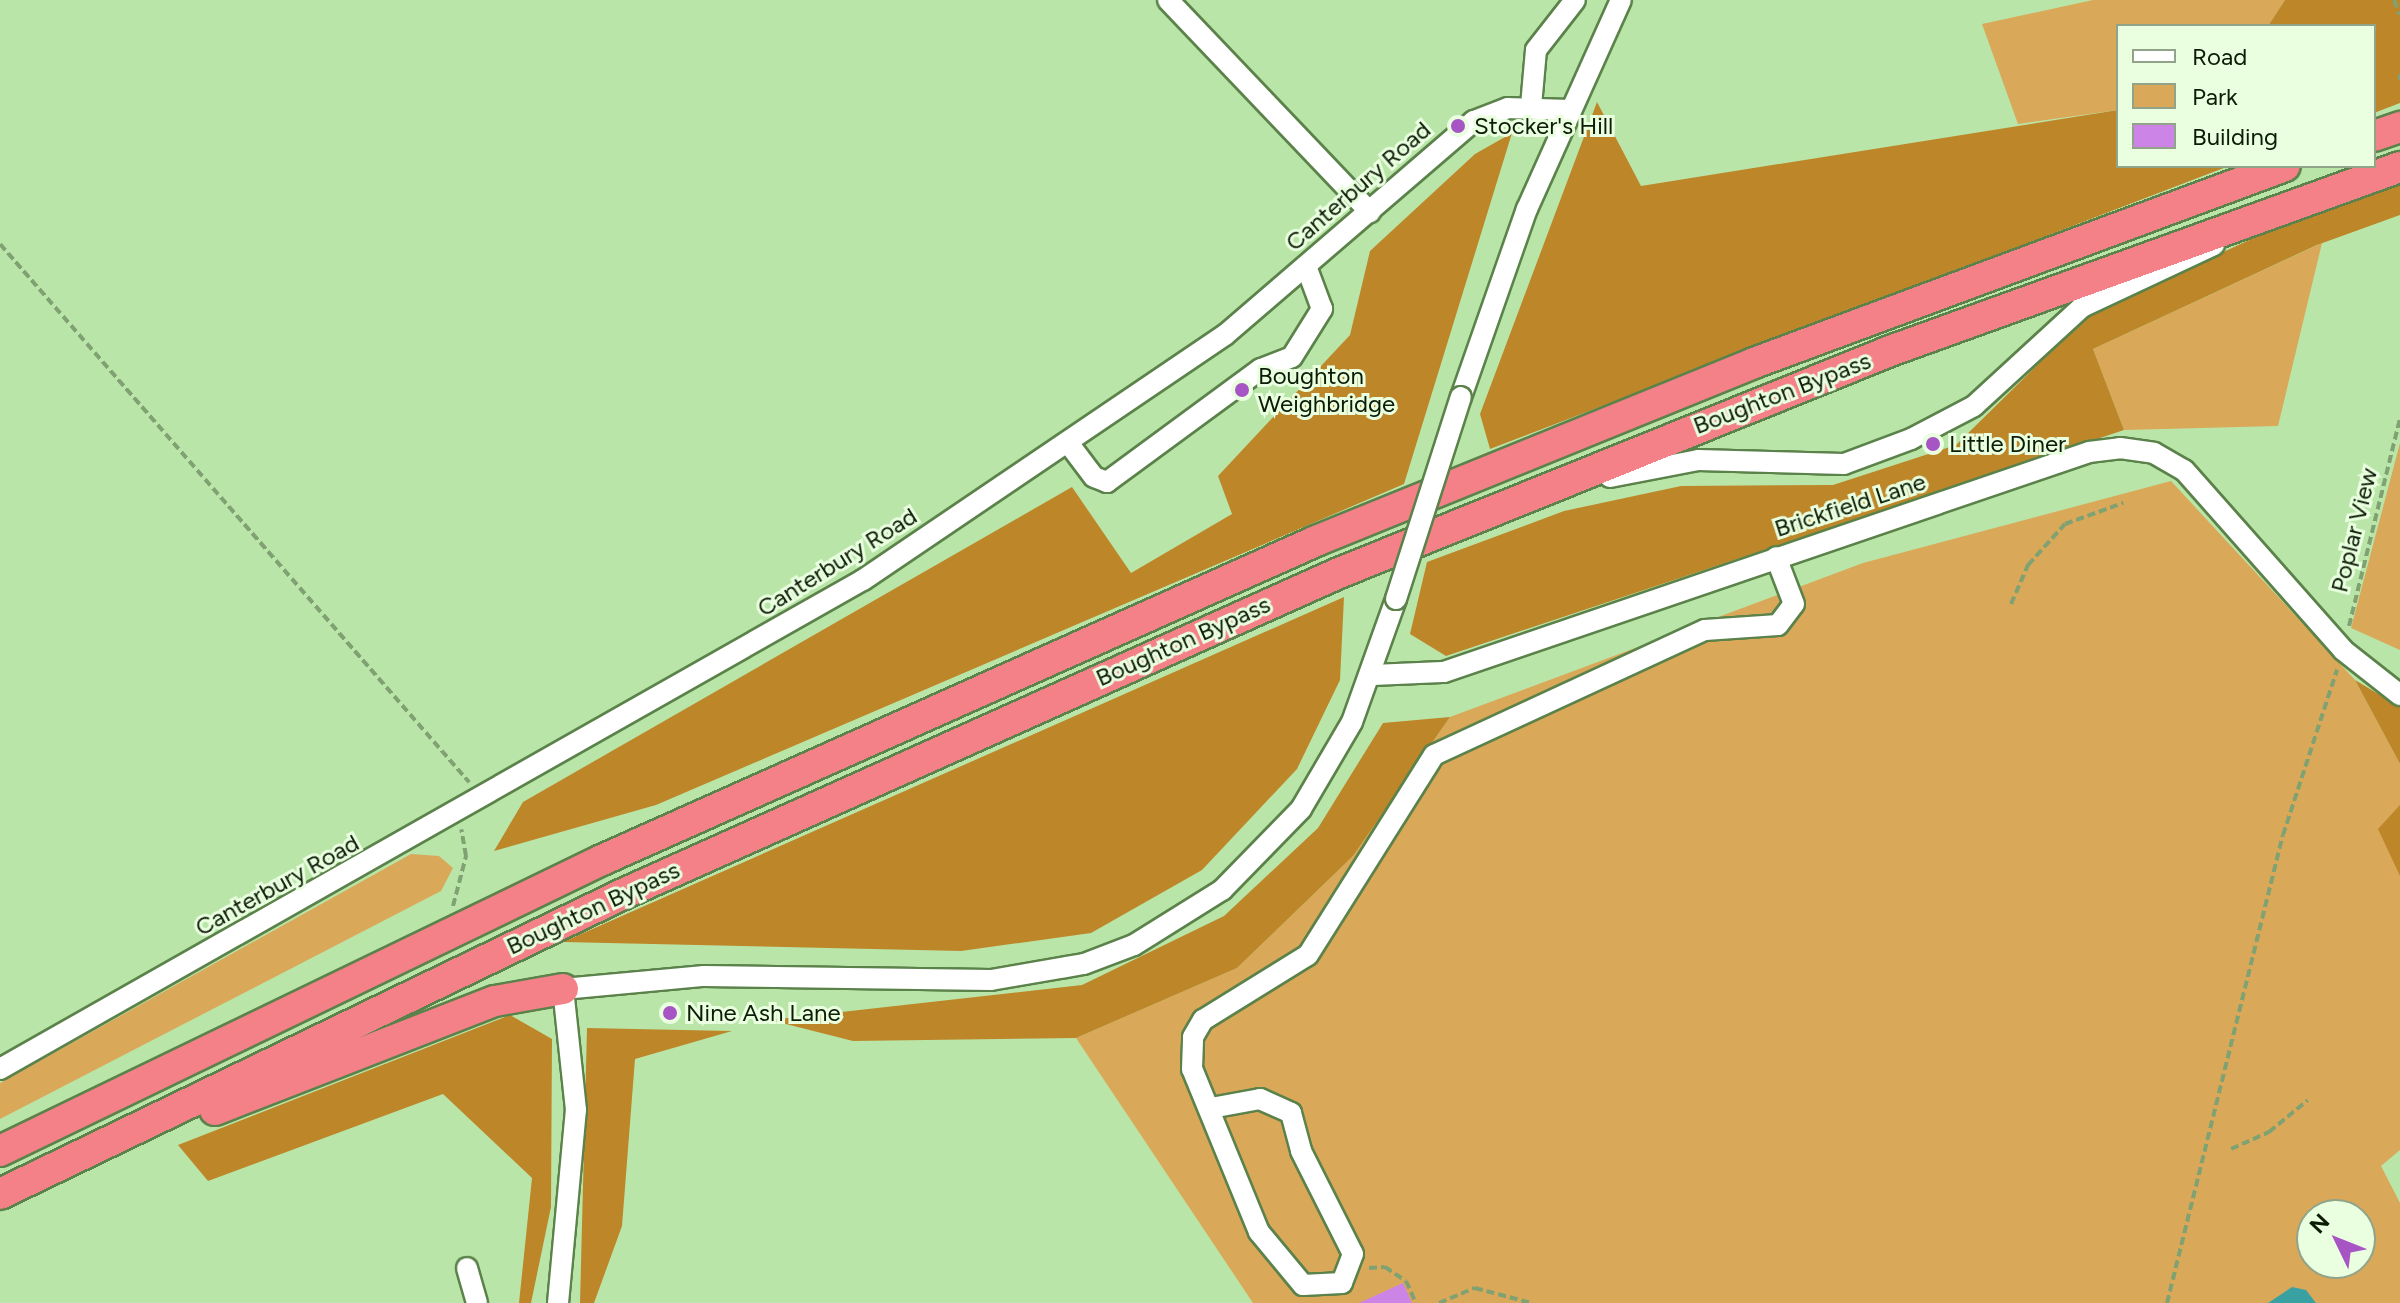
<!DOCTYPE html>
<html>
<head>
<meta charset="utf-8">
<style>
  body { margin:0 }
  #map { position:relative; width:2400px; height:1303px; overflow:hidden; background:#bae5a8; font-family:Figtree,sans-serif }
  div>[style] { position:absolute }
  .green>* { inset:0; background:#daa859 }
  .forest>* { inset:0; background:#bd8729 }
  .water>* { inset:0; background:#3aa1a3 }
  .building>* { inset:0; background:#cc85e6 }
  .path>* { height:4px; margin-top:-2px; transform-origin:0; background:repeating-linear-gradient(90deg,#80a171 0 8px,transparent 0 12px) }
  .roads { filter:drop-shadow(2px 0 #5b824a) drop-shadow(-2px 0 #5b824a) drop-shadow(0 2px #5b824a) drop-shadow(0 -2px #5b824a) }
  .minor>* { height:20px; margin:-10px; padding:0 10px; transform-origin:10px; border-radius:10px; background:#fff }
  .highway>* { height:30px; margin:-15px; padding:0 15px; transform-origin:15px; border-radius:15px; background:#f48088 }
  .bridges { filter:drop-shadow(2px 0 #5b824a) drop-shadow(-2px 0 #5b824a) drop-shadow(0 2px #5b824a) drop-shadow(0 -2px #5b824a) }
  .minor-bridge>* { height:20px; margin:-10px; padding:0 10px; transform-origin:10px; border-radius:10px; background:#fff }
  .dots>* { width:22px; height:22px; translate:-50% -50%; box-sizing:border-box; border:4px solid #e9ffe0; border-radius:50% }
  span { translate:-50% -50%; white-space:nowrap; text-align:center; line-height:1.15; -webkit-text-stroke:6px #e9ffe0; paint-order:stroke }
  .poi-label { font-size:24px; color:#0d1c06 }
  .left { translate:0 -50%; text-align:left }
  .street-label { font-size:24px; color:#0d1c06 }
  .legend { position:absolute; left:2116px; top:24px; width:260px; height:144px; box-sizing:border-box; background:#e9ffe0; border:2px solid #91a489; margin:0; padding:10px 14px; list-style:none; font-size:24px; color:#0d1c06 }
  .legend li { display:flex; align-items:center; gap:16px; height:40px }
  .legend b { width:40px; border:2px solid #91a489 }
  .north { position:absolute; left:2296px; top:1199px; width:80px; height:80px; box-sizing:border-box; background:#e9ffe0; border:2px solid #91a489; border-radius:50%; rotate:313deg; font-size:22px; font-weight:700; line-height:32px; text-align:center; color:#0d1c06 }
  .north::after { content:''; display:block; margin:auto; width:28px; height:36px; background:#a754c4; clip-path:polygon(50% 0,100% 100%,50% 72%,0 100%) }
</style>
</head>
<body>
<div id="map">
  <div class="green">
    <div style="clip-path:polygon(2093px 0,2285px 0,2268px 26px,2118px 26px,2118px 110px,2018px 124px,1982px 24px)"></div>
    <div style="clip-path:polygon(2322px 243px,2278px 426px,2124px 430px,2093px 349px)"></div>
    <div style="clip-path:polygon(2400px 443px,2400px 650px,2351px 628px)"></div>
    <div style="clip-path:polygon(evenodd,2171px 481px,2355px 680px,2400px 764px,2400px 1150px,2381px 1166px,2400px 1203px,2400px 1303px,1253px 1303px,1076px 1038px,1237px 968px,1353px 856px,1450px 717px,1863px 563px,2171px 481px,2312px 1215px,2360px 1215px,2360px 1263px,2312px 1263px,2312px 1215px)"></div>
    <div style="clip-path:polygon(411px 854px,439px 856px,453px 868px,441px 891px,0 1119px,0 1083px)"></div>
  </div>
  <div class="forest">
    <div style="clip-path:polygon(2285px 0,2400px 0,2400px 103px,2374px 113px,2374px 26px,2268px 26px)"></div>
    <div style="clip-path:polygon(1597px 102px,1641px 186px,2118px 110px,2118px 166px,2229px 166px,1490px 449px,1480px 414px)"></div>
    <div style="clip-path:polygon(1512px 133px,1404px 484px,656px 805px,494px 851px,523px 802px,1072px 487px,1131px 573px,1232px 514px,1218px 476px,1350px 335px,1370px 251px,1475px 154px)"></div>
    <div style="clip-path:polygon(2400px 183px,2400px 215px,2317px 245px,2093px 349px,2124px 430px,1446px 656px,1410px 634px,1427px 562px,1564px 511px,1681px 486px,1833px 485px,1956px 445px,2088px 315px,2275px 228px)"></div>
    <div style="clip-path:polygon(1344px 597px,1340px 680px,1297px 769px,1202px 870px,1091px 933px,961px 951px,563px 942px)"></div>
    <div style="clip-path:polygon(2355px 680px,2400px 707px,2400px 764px)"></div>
    <div style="clip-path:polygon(1450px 717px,1353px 856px,1237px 968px,1076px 1038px,853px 1041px,770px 1020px,1082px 985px,1224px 916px,1318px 828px,1383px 723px)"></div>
    <div style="clip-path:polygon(2400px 805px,2400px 876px,2378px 829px)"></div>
    <div style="clip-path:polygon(510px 1015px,552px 1039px,551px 1207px,531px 1303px,519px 1303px,532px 1178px,443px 1094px,208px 1181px,178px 1145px)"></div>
    <div style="clip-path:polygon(587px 1028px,732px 1031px,635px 1059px,622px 1226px,594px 1303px,580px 1303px)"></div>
  </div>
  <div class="water">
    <div style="clip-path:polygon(2292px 1287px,2306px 1290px,2316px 1303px,2268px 1303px)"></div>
  </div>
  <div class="building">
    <div style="clip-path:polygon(1403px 1283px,1412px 1303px,1359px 1303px)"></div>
  </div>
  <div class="path">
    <div style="left:2394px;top:0;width:16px;rotate:68deg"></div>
    <div style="left:2400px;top:74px;width:6px;rotate:90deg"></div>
    <div style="left:0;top:244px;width:714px;rotate:48.92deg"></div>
    <div style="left:2011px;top:604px;width:43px;rotate:-66.4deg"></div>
    <div style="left:2028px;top:565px;width:55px;rotate:-47.9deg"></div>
    <div style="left:2065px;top:524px;width:62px;rotate:-19.9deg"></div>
    <div style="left:2349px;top:626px;width:213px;rotate:-76.2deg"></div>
    <div style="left:453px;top:906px;width:52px;rotate:-75.4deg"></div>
    <div style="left:466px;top:856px;width:27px;rotate:-100deg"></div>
    <div style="left:2231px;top:1149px;width:42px;rotate:-24.1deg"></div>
    <div style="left:2269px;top:1132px;width:50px;rotate:-39.4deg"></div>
    <div style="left:1369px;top:1268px;width:16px;rotate:-4deg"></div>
    <div style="left:1385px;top:1267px;width:25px;rotate:34deg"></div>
    <div style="left:1406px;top:1281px;width:24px;rotate:66deg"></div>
    <div style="left:1439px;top:1303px;width:39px;rotate:-23deg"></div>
    <div style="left:1475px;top:1288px;width:58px;rotate:15deg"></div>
    <div style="left:2167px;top:1303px;width:482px;rotate:-76.1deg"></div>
    <div style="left:2283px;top:835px;width:174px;rotate:-71.9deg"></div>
  </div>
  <div class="roads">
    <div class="minor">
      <div style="left:1168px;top:0;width:293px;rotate:46.4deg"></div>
      <div style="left:1531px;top:106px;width:56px;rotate:-84.9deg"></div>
      <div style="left:1536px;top:50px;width:63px;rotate:-52deg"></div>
      <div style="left:1461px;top:397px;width:199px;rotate:-70.7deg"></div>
      <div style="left:1527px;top:209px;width:229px;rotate:-65.8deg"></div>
      <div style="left:1069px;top:444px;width:41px;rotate:52.9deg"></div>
      <div style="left:1094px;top:477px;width:14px;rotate:21deg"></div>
      <div style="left:1107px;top:482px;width:191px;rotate:-36.3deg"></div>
      <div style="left:1261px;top:369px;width:33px;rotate:-21deg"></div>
      <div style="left:1292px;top:357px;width:57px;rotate:-58deg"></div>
      <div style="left:1322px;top:309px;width:46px;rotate:-110.4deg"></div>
      <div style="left:1610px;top:477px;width:90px;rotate:-10.9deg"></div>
      <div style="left:1698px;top:460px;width:146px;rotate:1.6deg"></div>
      <div style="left:1844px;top:464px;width:72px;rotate:-20.5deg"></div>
      <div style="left:1911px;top:439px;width:71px;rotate:-27.6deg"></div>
      <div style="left:1974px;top:406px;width:147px;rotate:-42.5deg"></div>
      <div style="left:2082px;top:307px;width:146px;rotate:-25.2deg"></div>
      <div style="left:1371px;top:675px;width:73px;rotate:-2.4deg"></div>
      <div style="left:1444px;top:672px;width:681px;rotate:-18.83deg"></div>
      <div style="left:2089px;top:452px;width:31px;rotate:-7deg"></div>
      <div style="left:2120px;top:448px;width:34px;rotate:8deg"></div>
      <div style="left:2154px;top:453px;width:34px;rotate:30deg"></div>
      <div style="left:2184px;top:470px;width:240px;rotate:48.5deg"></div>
      <div style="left:2343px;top:650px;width:73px;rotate:38.3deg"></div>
      <div style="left:0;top:1069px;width:992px;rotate:-29.54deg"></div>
      <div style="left:863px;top:580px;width:437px;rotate:-34.1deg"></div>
      <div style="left:1225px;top:335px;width:328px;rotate:-40.7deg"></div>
      <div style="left:1474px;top:121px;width:36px;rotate:-21deg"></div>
      <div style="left:1508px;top:108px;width:60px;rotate:1.9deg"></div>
      <div style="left:1211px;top:1108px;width:50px;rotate:-10.4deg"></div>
      <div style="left:1260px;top:1099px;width:34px;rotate:24deg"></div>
      <div style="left:1291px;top:1113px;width:39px;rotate:75deg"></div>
      <div style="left:1301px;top:1151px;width:115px;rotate:63.2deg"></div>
      <div style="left:1353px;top:1254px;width:31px;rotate:111deg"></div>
      <div style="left:1342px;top:1283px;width:39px;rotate:177deg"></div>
      <div style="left:1303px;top:1285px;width:69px;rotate:-129.7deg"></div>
      <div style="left:1259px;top:1232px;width:176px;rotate:-112.3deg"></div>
      <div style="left:1192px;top:1069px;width:32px;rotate:-88deg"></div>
      <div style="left:1193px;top:1037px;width:20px;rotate:-60deg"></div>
      <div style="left:1203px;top:1020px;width:123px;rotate:-31.8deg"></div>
      <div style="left:1308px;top:955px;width:236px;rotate:-57.8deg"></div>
      <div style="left:1434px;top:755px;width:298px;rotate:-24.8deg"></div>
      <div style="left:1705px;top:630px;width:73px;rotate:-3.9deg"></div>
      <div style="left:1778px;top:625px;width:26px;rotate:-53deg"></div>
      <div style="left:1794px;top:604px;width:50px;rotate:-111deg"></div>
      <div style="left:467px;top:1268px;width:36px;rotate:74deg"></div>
      <div style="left:558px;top:1303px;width:194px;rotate:-84.7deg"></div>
      <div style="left:576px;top:1110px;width:122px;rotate:-96.1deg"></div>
      <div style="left:563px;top:989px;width:142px;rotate:-5.3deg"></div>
      <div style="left:704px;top:976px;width:287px;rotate:0.8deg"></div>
      <div style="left:991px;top:980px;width:94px;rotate:-9.8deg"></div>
      <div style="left:1084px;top:964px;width:53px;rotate:-20.8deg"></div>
      <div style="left:1134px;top:945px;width:104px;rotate:-32deg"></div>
      <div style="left:1222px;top:890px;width:113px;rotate:-45.7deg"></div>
      <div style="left:1301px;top:809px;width:101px;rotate:-59.6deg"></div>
      <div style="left:1352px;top:722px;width:131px;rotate:-70.3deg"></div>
    </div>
    <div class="highway">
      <div style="left:2374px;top:136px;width:28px;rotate:-19deg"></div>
      <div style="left:215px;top:1110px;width:300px;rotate:-21.3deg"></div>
      <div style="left:495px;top:1001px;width:69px;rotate:-10deg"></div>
      <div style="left:0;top:1151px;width:669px;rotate:-25.8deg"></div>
      <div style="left:602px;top:860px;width:782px;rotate:-24.07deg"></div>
      <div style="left:1316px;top:541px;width:473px;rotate:-22.1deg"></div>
      <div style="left:1754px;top:363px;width:566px;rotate:-20.35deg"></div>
      <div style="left:0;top:1194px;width:691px;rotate:-25.71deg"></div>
      <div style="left:623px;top:894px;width:785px;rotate:-24.15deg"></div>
      <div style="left:1339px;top:573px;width:594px;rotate:-21.94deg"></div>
      <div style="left:1890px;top:351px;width:542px;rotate:-19.84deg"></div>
    </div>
  </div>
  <div class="bridges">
    <div class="minor-bridge">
      <div style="left:1396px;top:599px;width:212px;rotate:-72.2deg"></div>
    </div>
  </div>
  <div class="dots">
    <div style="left:1458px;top:126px;background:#a754c4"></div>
    <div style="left:1242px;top:390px;background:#a754c4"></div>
    <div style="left:1933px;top:444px;background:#a754c4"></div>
    <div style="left:670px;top:1013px;background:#a754c4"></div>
  </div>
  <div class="poi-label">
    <span class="left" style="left:1474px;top:126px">Stocker's Hill</span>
    <span class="left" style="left:1258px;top:390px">Boughton<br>Weighbridge</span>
    <span class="left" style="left:1949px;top:444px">Little Diner</span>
    <span class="left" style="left:686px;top:1013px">Nine Ash Lane</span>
  </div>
  <div class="street-label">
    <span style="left:1358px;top:186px;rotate:-41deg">Canterbury Road</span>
    <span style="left:1782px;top:393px;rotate:-21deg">Boughton Bypass</span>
    <span style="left:1850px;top:505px;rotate:-18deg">Brickfield Lane</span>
    <span style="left:2354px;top:530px;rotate:-76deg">Poplar View</span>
    <span style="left:837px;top:562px;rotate:-32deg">Canterbury Road</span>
    <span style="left:1183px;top:641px;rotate:-24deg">Boughton Bypass</span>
    <span style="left:277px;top:885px;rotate:-29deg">Canterbury Road</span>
    <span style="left:593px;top:908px;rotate:-25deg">Boughton Bypass</span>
  </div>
  <ul class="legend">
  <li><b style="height:10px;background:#fff"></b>Road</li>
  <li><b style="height:22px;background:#daa859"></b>Park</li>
  <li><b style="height:22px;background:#cc85e6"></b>Building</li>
  </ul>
  <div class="north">N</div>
</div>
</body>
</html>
